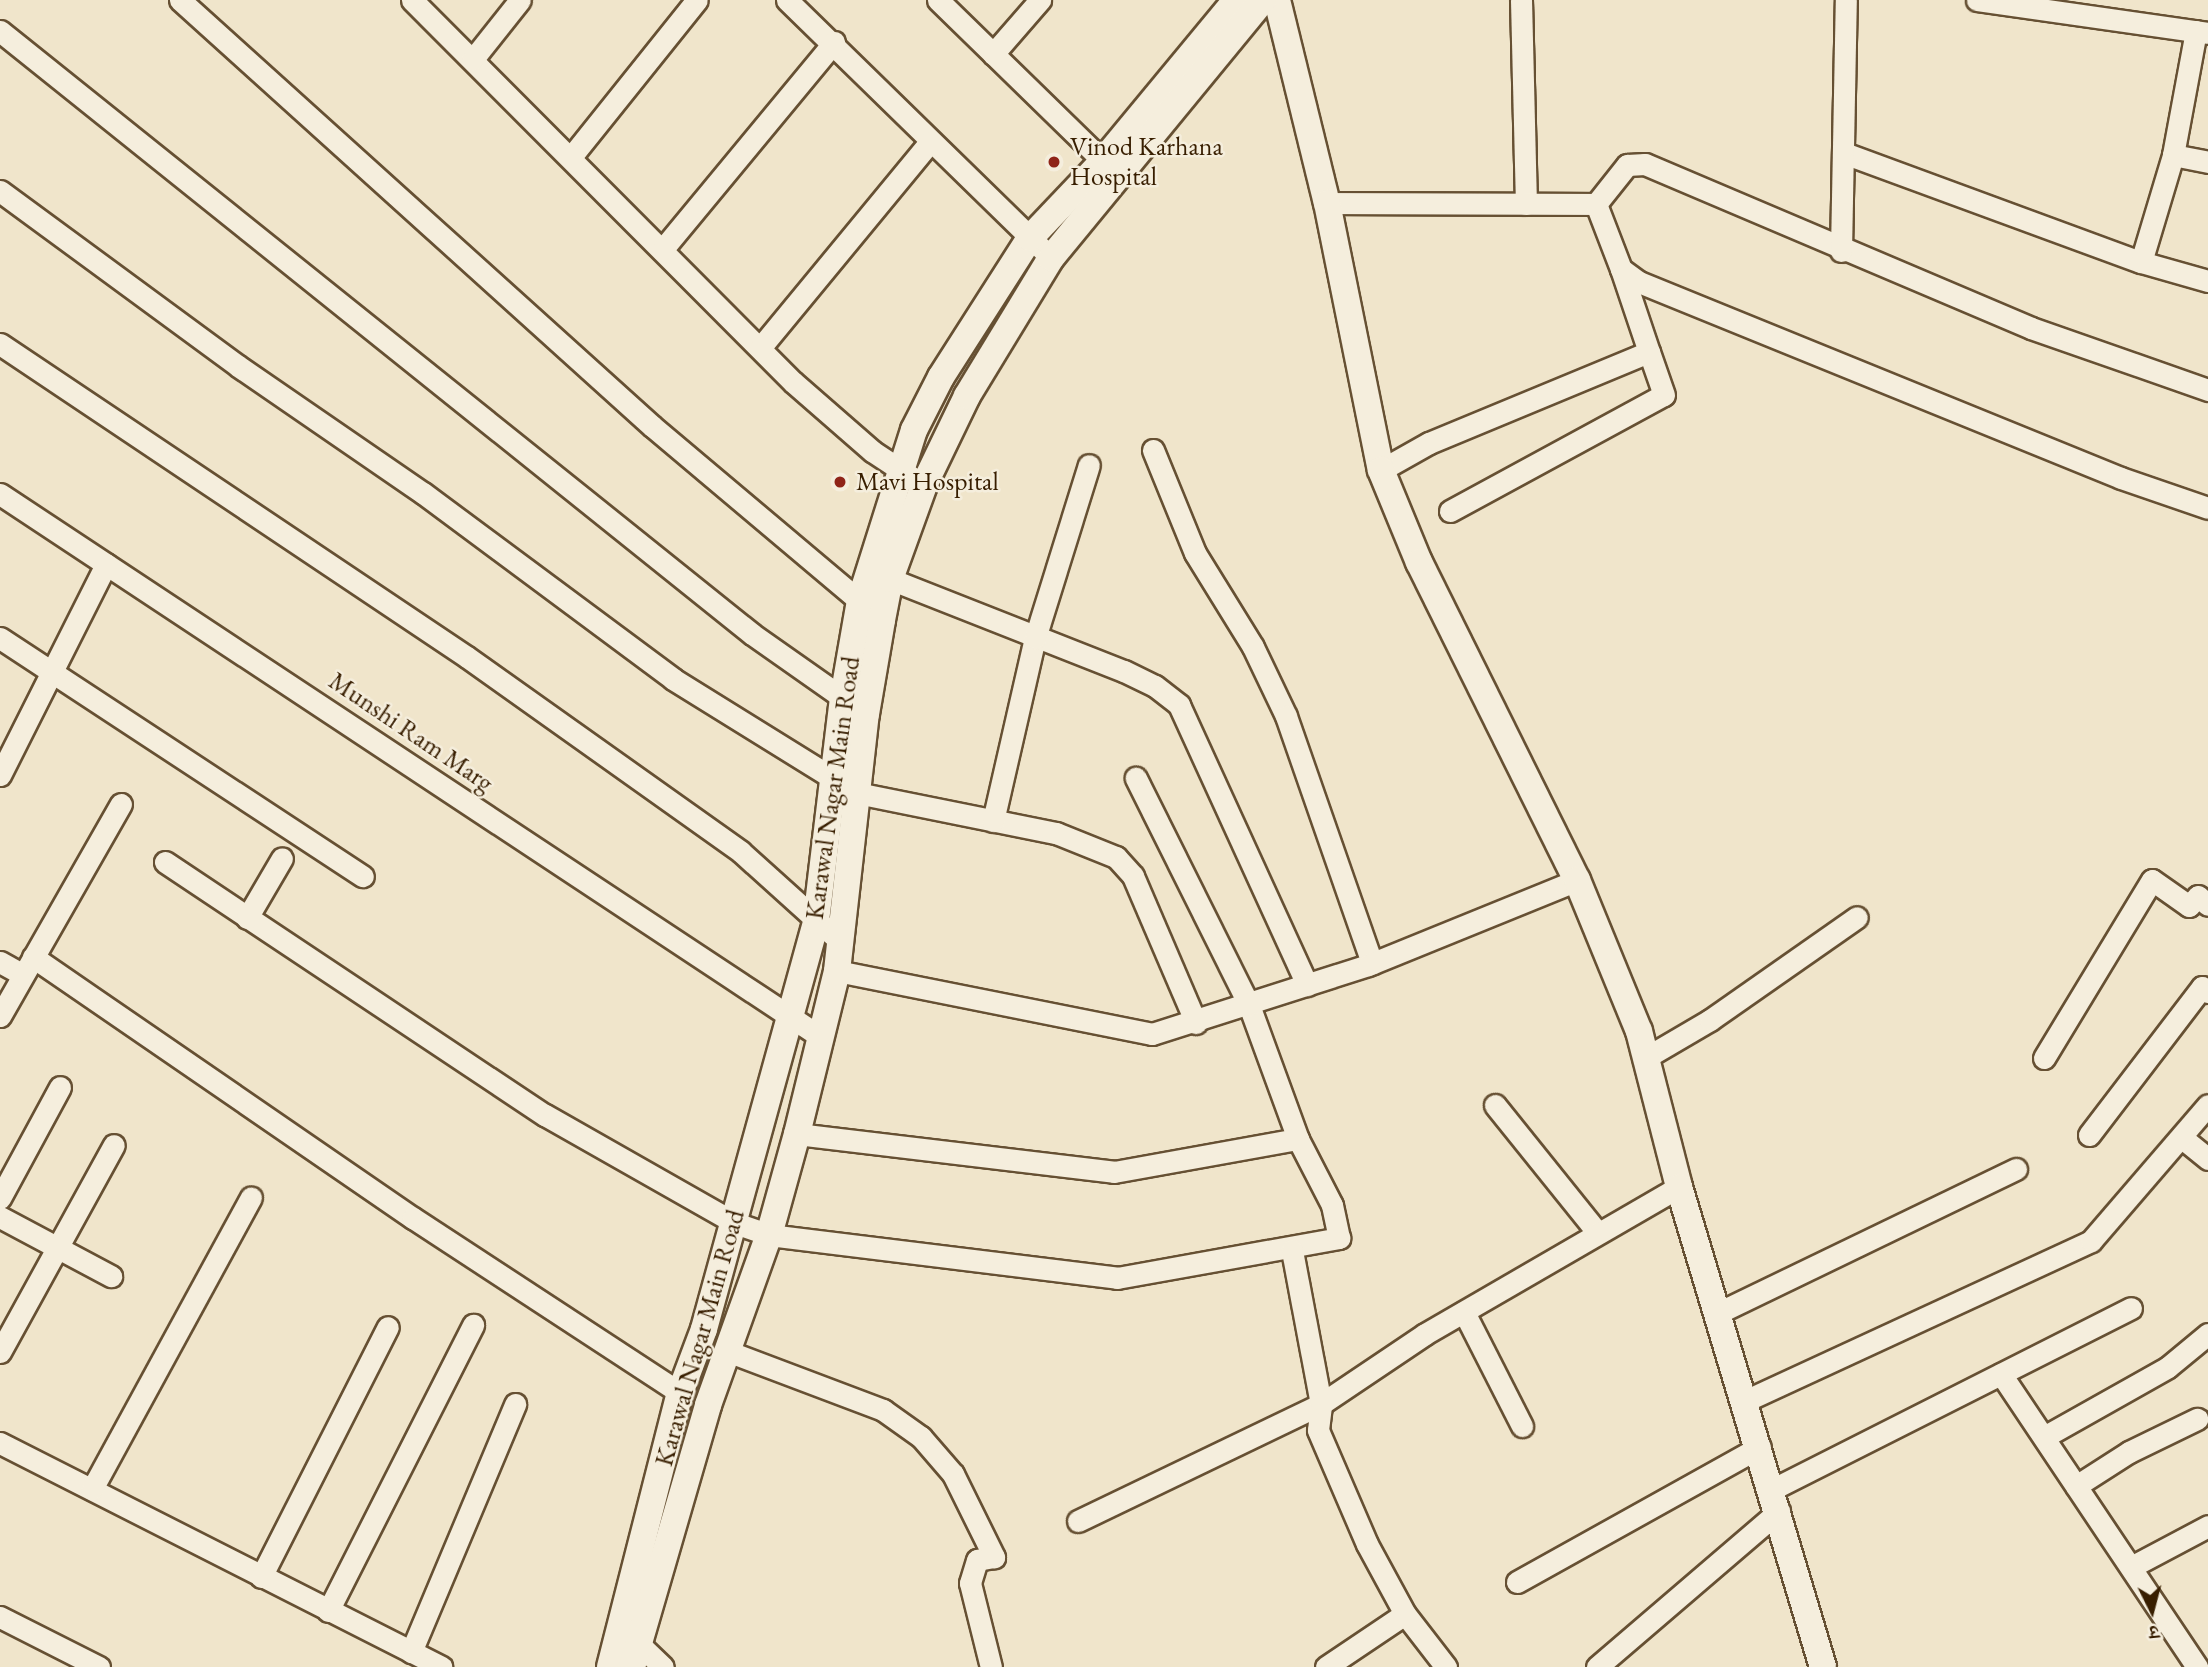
<!DOCTYPE html>
<html>
<head>
<meta charset="utf-8">
<style>
  body { margin:0 }
  #map { position:relative; width:2208px; height:1667px; overflow:hidden; background:#f0e5cb; font-family:"EB Garamond","Noto Serif Devanagari",serif }
  div>[style] { position:absolute }
  .roads { filter:drop-shadow(2px 0 #665033) drop-shadow(-2px 0 #665033) drop-shadow(0 2px #665033) drop-shadow(0 -2px #665033) }
  .minor>* { height:21px; margin:-10.5px; padding:0 10.5px; transform-origin:10.5px; border-radius:10.5px; background:#f5eedd }
  .tertiary>* { height:26px; margin:-13px; padding:0 13px; transform-origin:13px; border-radius:13px; background:#f5eedd }
  .dots>* { width:19px; height:19px; translate:-50% -50%; box-sizing:border-box; border:4px solid #f5eedd; border-radius:50% }
  span { translate:-50% -50%; white-space:nowrap; text-align:center; line-height:1.15; -webkit-text-stroke:5px #f5eedd; paint-order:stroke }
  .poi-label { font-size:26px; color:#381e00 }
  .left { translate:0 -50%; text-align:left }
  .street-label { font-size:26px; color:#381e00 }
  .north { position:absolute; left:2117px; top:1576px; width:70px; height:70px; -webkit-text-stroke:5px #f5eedd; paint-order:stroke; rotate:174deg; font-size:19px; font-weight:700; line-height:28px; text-align:center; color:#381e00 }
  .north::after { content:''; display:block; margin:auto; width:24px; height:32px; background:#381e00; clip-path:polygon(50% 0,100% 100%,50% 72%,0 100%) }
</style>
</head>
<body>
<div id="map">
  <div class="roads">
    <div class="minor">
      <div style="left:180px;top:0;width:636px;rotate:42.07deg"></div>
      <div style="left:652px;top:426px;width:272px;rotate:40.1deg"></div>
      <div style="left:860px;top:601px;width:14px;rotate:25deg"></div>
      <div style="left:412px;top:0;width:540px;rotate:45.08deg"></div>
      <div style="left:793px;top:382px;width:105px;rotate:41.1deg"></div>
      <div style="left:872px;top:451px;width:49px;rotate:33.4deg"></div>
      <div style="left:787px;top:0;width:369px;rotate:44.3deg"></div>
      <div style="left:938px;top:0;width:231px;rotate:44.3deg"></div>
      <div style="left:1521px;top:0;width:204px;rotate:88.6deg"></div>
      <div style="left:1977px;top:0;width:233px;rotate:8.1deg"></div>
      <div style="left:0;top:31px;width:964px;rotate:38.72deg"></div>
      <div style="left:752px;top:634px;width:123px;rotate:35.1deg"></div>
      <div style="left:993px;top:54px;width:72px;rotate:-49deg"></div>
      <div style="left:473px;top:59px;width:75px;rotate:-51.5deg"></div>
      <div style="left:1844px;top:153px;width:316px;rotate:20.2deg"></div>
      <div style="left:2141px;top:262px;width:70px;rotate:15.8deg"></div>
      <div style="left:2173px;top:155px;width:36px;rotate:11deg"></div>
      <div style="left:571px;top:157px;width:201px;rotate:-51.3deg"></div>
      <div style="left:0;top:191px;width:295px;rotate:36.3deg"></div>
      <div style="left:238px;top:366px;width:224px;rotate:34.5deg"></div>
      <div style="left:423px;top:493px;width:312px;rotate:36.6deg"></div>
      <div style="left:673px;top:679px;width:216px;rotate:31.8deg"></div>
      <div style="left:857px;top:793px;width:203px;rotate:11.4deg"></div>
      <div style="left:1056px;top:833px;width:65px;rotate:21.8deg"></div>
      <div style="left:1116px;top:857px;width:25px;rotate:48deg"></div>
      <div style="left:1133px;top:876px;width:160px;rotate:66.8deg"></div>
      <div style="left:1327px;top:203px;width:269px;rotate:0.2deg"></div>
      <div style="left:1596px;top:204px;width:50px;rotate:-51.5deg"></div>
      <div style="left:1627px;top:165px;width:18px;rotate:-3deg"></div>
      <div style="left:1645px;top:164px;width:419px;rotate:23deg"></div>
      <div style="left:2031px;top:328px;width:188px;rotate:19.3deg"></div>
      <div style="left:1596px;top:204px;width:70px;rotate:69deg"></div>
      <div style="left:1621px;top:269px;width:22px;rotate:36deg"></div>
      <div style="left:1639px;top:282px;width:520px;rotate:22.13deg"></div>
      <div style="left:2121px;top:478px;width:92px;rotate:19deg"></div>
      <div style="left:662px;top:250px;width:270px;rotate:-50.4deg"></div>
      <div style="left:1841px;top:251px;width:251px;rotate:-88.9deg"></div>
      <div style="left:2141px;top:262px;width:112px;rotate:-73.3deg"></div>
      <div style="left:2173px;top:155px;width:126px;rotate:-79.5deg"></div>
      <div style="left:0;top:344px;width:562px;rotate:33.83deg"></div>
      <div style="left:467px;top:657px;width:336px;rotate:35.4deg"></div>
      <div style="left:741px;top:852px;width:135px;rotate:42deg"></div>
      <div style="left:760px;top:348px;width:267px;rotate:-50.5deg"></div>
      <div style="left:1153px;top:450px;width:111px;rotate:67.8deg"></div>
      <div style="left:1195px;top:553px;width:110px;rotate:58.3deg"></div>
      <div style="left:1253px;top:647px;width:76px;rotate:64.4deg"></div>
      <div style="left:1286px;top:716px;width:262px;rotate:70.8deg"></div>
      <div style="left:1381px;top:470px;width:55px;rotate:-29.4deg"></div>
      <div style="left:1429px;top:443px;width:238px;rotate:-22.5deg"></div>
      <div style="left:1649px;top:352px;width:88px;rotate:-108.6deg"></div>
      <div style="left:0;top:494px;width:981px;rotate:33.48deg"></div>
      <div style="left:1450px;top:511px;width:243px;rotate:-28.5deg"></div>
      <div style="left:1664px;top:395px;width:46px;rotate:-109.2deg"></div>
      <div style="left:890px;top:579px;width:251px;rotate:21.5deg"></div>
      <div style="left:1124px;top:671px;width:34px;rotate:26deg"></div>
      <div style="left:1155px;top:686px;width:31px;rotate:38deg"></div>
      <div style="left:1179px;top:705px;width:308px;rotate:65.4deg"></div>
      <div style="left:0;top:638px;width:434px;rotate:33.3deg"></div>
      <div style="left:0;top:775px;width:236px;rotate:-63.3deg"></div>
      <div style="left:993px;top:821px;width:188px;rotate:-77.1deg"></div>
      <div style="left:1035px;top:638px;width:181px;rotate:-72.7deg"></div>
      <div style="left:165px;top:862px;width:457px;rotate:33.7deg"></div>
      <div style="left:545px;top:1115px;width:219px;rotate:29.6deg"></div>
      <div style="left:735px;top:1223px;width:36px;rotate:19deg"></div>
      <div style="left:769px;top:1235px;width:351px;rotate:7deg"></div>
      <div style="left:1117px;top:1278px;width:226px;rotate:-10.2deg"></div>
      <div style="left:1339px;top:1238px;width:34px;rotate:-102deg"></div>
      <div style="left:1332px;top:1205px;width:74px;rotate:-117.3deg"></div>
      <div style="left:1298px;top:1139px;width:143px;rotate:-110.1deg"></div>
      <div style="left:1249px;top:1005px;width:254px;rotate:-116.5deg"></div>
      <div style="left:247px;top:918px;width:69px;rotate:-59.7deg"></div>
      <div style="left:33px;top:957px;width:461px;rotate:34.5deg"></div>
      <div style="left:413px;top:1218px;width:319px;rotate:33.2deg"></div>
      <div style="left:0;top:962px;width:26px;rotate:29deg"></div>
      <div style="left:837px;top:971px;width:321px;rotate:11.3deg"></div>
      <div style="left:1152px;top:1034px;width:227px;rotate:-17.7deg"></div>
      <div style="left:1368px;top:965px;width:226px;rotate:-22.1deg"></div>
      <div style="left:0;top:1016px;width:244px;rotate:-60.3deg"></div>
      <div style="left:1647px;top:1057px;width:73px;rotate:-30.4deg"></div>
      <div style="left:1710px;top:1020px;width:179px;rotate:-35deg"></div>
      <div style="left:2044px;top:1058px;width:208px;rotate:-58.8deg"></div>
      <div style="left:2152px;top:880px;width:45px;rotate:35.1deg"></div>
      <div style="left:2189px;top:906px;width:13px;rotate:-48deg"></div>
      <div style="left:2198px;top:896px;width:13px;rotate:42deg"></div>
      <div style="left:1495px;top:1105px;width:163px;rotate:51.2deg"></div>
      <div style="left:797px;top:1134px;width:319px;rotate:6.8deg"></div>
      <div style="left:1114px;top:1172px;width:187px;rotate:-10.2deg"></div>
      <div style="left:2089px;top:1135px;width:186px;rotate:-52.6deg"></div>
      <div style="left:2202px;top:987px;width:8px;rotate:40deg"></div>
      <div style="left:2181px;top:1137px;width:35px;rotate:39deg"></div>
      <div style="left:0;top:1198px;width:126px;rotate:-61.6deg"></div>
      <div style="left:0;top:1217px;width:126px;rotate:28deg"></div>
      <div style="left:1464px;top:1312px;width:128px;rotate:63deg"></div>
      <div style="left:1718px;top:1313px;width:331px;rotate:-25.8deg"></div>
      <div style="left:727px;top:1351px;width:167px;rotate:20.7deg"></div>
      <div style="left:883px;top:1410px;width:47px;rotate:35.4deg"></div>
      <div style="left:921px;top:1437px;width:49px;rotate:49.1deg"></div>
      <div style="left:953px;top:1474px;width:93px;rotate:63.7deg"></div>
      <div style="left:994px;top:1557px;width:17px;rotate:170deg"></div>
      <div style="left:977px;top:1560px;width:24px;rotate:107deg"></div>
      <div style="left:970px;top:1583px;width:87px;rotate:76deg"></div>
      <div style="left:0;top:1352px;width:236px;rotate:-61.2deg"></div>
      <div style="left:2001px;top:1374px;width:353px;rotate:56.2deg"></div>
      <div style="left:1745px;top:1401px;width:381px;rotate:-24.8deg"></div>
      <div style="left:2091px;top:1241px;width:179px;rotate:-49.3deg"></div>
      <div style="left:2044px;top:1437px;width:142px;rotate:-29.4deg"></div>
      <div style="left:2168px;top:1367px;width:52px;rotate:-39.5deg"></div>
      <div style="left:0;top:1443px;width:495px;rotate:26.9deg"></div>
      <div style="left:2076px;top:1486px;width:63px;rotate:-32.7deg"></div>
      <div style="left:2129px;top:1452px;width:76px;rotate:-25.9deg"></div>
      <div style="left:92px;top:1489px;width:332px;rotate:-61.4deg"></div>
      <div style="left:1773px;top:1489px;width:401px;rotate:-26.8deg"></div>
      <div style="left:1078px;top:1521px;width:270px;rotate:-25.7deg"></div>
      <div style="left:1321px;top:1404px;width:157px;rotate:-100.7deg"></div>
      <div style="left:2131px;top:1567px;width:87px;rotate:-28deg"></div>
      <div style="left:261px;top:1577px;width:280px;rotate:-63.1deg"></div>
      <div style="left:1517px;top:1582px;width:278px;rotate:-29.1deg"></div>
      <div style="left:328px;top:1611px;width:321px;rotate:-63.1deg"></div>
      <div style="left:0;top:1617px;width:111px;rotate:26.8deg"></div>
      <div style="left:639px;top:1644px;width:33px;rotate:44deg"></div>
      <div style="left:411px;top:1652px;width:269px;rotate:-67.2deg"></div>
      <div style="left:1326px;top:1667px;width:95px;rotate:-33.9deg"></div>
      <div style="left:1446px;top:1667px;width:67px;rotate:-127.7deg"></div>
      <div style="left:1405px;top:1614px;width:80px;rotate:-118.5deg"></div>
      <div style="left:1367px;top:1544px;width:124px;rotate:-113.3deg"></div>
      <div style="left:1318px;top:1430px;width:26px;rotate:-83deg"></div>
      <div style="left:1321px;top:1404px;width:125px;rotate:-33.9deg"></div>
      <div style="left:1425px;top:1334px;width:293px;rotate:-30.1deg"></div>
      <div style="left:1597px;top:1667px;width:240px;rotate:-40.6deg"></div>
    </div>
    <div class="tertiary">
      <div style="left:1277px;top:0;width:209px;rotate:76.2deg"></div>
      <div style="left:1327px;top:203px;width:272px;rotate:78.6deg"></div>
      <div style="left:1381px;top:470px;width:100px;rotate:67.6deg"></div>
      <div style="left:1419px;top:562px;width:355px;rotate:63.6deg"></div>
      <div style="left:1577px;top:880px;width:163px;rotate:67.7deg"></div>
      <div style="left:1639px;top:1031px;width:161px;rotate:75.6deg"></div>
      <div style="left:1679px;top:1187px;width:501px;rotate:73.3deg"></div>
      <div style="left:610px;top:1667px;width:283px;rotate:-75.7deg"></div>
      <div style="left:680px;top:1393px;width:68px;rotate:-69.4deg"></div>
      <div style="left:704px;top:1329px;width:423px;rotate:-74.6deg"></div>
      <div style="left:816px;top:921px;width:225px;rotate:-83.1deg"></div>
      <div style="left:843px;top:698px;width:98px;rotate:-80.1deg"></div>
      <div style="left:860px;top:601px;width:179px;rotate:-72.5deg"></div>
      <div style="left:914px;top:430px;width:59px;rotate:-63deg"></div>
      <div style="left:941px;top:377px;width:165px;rotate:-57.4deg"></div>
      <div style="left:1030px;top:238px;width:106px;rotate:-46.5deg"></div>
      <div style="left:1103px;top:161px;width:209px;rotate:-50.4deg"></div>
      <div style="left:632px;top:1667px;width:273px;rotate:-73.8deg"></div>
      <div style="left:708px;top:1405px;width:181px;rotate:-70.3deg"></div>
      <div style="left:769px;top:1235px;width:105px;rotate:-74.5deg"></div>
      <div style="left:797px;top:1134px;width:168px;rotate:-76.2deg"></div>
      <div style="left:837px;top:971px;width:259px;rotate:-83.6deg"></div>
      <div style="left:866px;top:714px;width:95px;rotate:-80.3deg"></div>
      <div style="left:882px;top:620px;width:42px;rotate:-79deg"></div>
      <div style="left:890px;top:579px;width:100px;rotate:-70.1deg"></div>
      <div style="left:924px;top:485px;width:99px;rotate:-64.2deg"></div>
      <div style="left:967px;top:396px;width:162px;rotate:-58.7deg"></div>
      <div style="left:1051px;top:258px;width:334px;rotate:-50.6deg"></div>
    </div>
  </div>
  <div class="dots">
    <div style="left:1054px;top:162px;background:#8f2418"></div>
    <div style="left:840px;top:482px;background:#8f2418"></div>
  </div>
  <div class="poi-label">
    <span class="left" style="left:1070px;top:162px">Vinod Karhana<br>Hospital</span>
    <span class="left" style="left:856px;top:482px">Mavi Hospital</span>
  </div>
  <div class="street-label">
    <span style="left:411px;top:732px;rotate:34deg">Munshi Ram Marg</span>
    <span style="left:833px;top:788px;rotate:-82deg">Karawal Nagar Main Road</span>
    <span style="left:700px;top:1338px;rotate:-74deg">Karawal Nagar Main Road</span>
  </div>
  <div class="north">उ</div>
</div>
</body>
</html>
